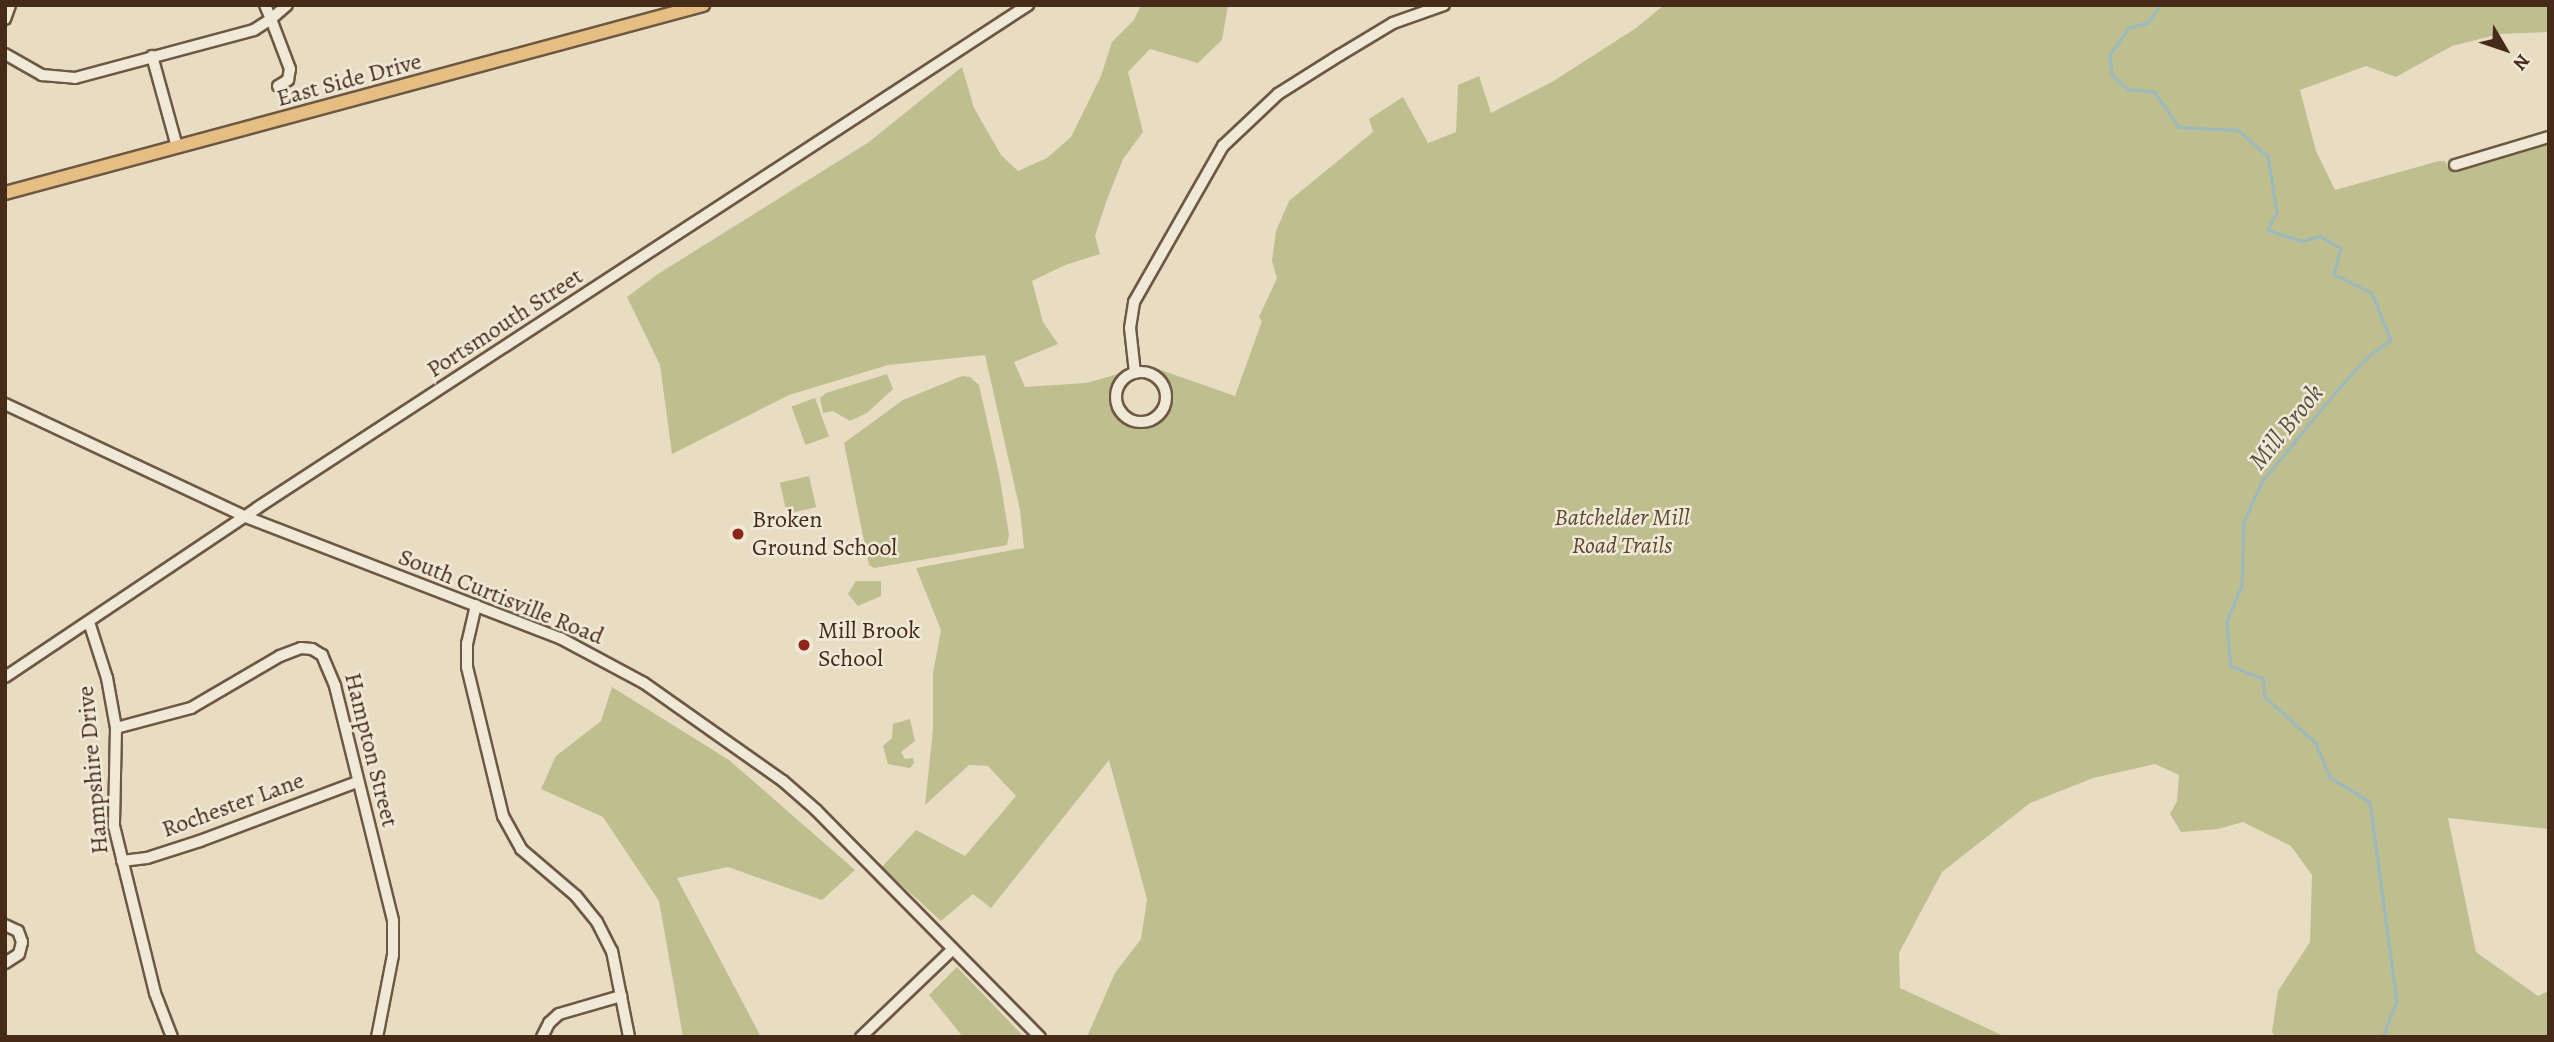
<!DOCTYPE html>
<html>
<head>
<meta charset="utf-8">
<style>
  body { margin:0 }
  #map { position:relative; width:2554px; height:1042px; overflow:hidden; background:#e8ddc3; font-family:Alegreya,serif }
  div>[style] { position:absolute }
  .green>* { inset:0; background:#bebe8e; transform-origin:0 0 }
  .stream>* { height:2.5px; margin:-1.25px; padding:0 1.25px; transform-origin:1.25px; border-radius:1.25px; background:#9bb9be }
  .roads { filter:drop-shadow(2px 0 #6e5843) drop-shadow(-2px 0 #6e5843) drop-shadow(0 2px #6e5843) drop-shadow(0 -2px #6e5843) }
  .minor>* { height:10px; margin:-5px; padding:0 5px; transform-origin:5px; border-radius:5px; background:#f0e9d8 }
  .minor>.ring { margin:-5px; padding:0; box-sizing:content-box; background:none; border:10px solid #f0e9d8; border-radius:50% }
  .major>* { height:12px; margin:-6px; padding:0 6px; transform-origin:6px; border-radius:6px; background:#e4be82 }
  .dots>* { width:19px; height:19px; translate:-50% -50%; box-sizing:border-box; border:4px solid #f0e9d8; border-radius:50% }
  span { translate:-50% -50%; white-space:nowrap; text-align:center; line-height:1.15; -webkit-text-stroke:5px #f0e9d8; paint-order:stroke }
  .street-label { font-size:24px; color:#462b18 }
  .park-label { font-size:24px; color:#5e4830; font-style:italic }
  .poi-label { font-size:24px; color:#462b18 }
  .left { translate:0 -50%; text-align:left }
  .water-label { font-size:26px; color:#5b4e42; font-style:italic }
  .frame { position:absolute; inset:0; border:7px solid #462b18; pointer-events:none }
  .north { position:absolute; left:2470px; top:14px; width:70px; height:70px; -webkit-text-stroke:5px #f0e9d8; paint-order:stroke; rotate:129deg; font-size:19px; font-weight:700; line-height:28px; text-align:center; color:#462b18 }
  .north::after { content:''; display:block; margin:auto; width:24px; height:32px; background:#462b18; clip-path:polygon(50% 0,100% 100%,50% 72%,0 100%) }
</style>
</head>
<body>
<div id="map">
  <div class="green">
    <div style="clip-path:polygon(1141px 5px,1228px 5px,1222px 40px,1198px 63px,1150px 49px,1128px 72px,1143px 132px,1123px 159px,1106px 202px,1095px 236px,1100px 254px,1065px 265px,1032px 281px,1043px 322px,1058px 344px,1014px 362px,1025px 387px,1086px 383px,1118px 374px,1109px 391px,1111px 406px,1120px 419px,1138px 427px,1158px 422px,1170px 406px,1172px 396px,1168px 381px,1155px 368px,1235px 396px,1262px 321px,1259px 317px,1277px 278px,1272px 261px,1276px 231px,1289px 201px,1373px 132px,1369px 119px,1403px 97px,1428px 143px,1456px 132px,1458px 85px,1479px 76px,1491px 113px,1552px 82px,1636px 28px,1664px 5px,2549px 5px,2549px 32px,2499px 34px,2452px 46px,2396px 77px,2366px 66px,2300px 90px,2316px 151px,2335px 190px,2439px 161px,2445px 161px,2449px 171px,2549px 134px,2549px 829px,2448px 818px,2476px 952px,2538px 996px,2549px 991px,2549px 1037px,2276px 1037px,2272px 1032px,2278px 991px,2310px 942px,2312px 875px,2291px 846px,2243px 822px,2218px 829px,2181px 832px,2170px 814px,2177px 801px,2179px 775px,2155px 764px,2093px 778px,2030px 803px,1942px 872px,1899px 953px,1900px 988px,2006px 1037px,1087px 1037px,1115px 973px,1141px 939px,1147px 899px,1109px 760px,991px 908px,973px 894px,941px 921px,882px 867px,916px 830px,965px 856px,1016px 796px,988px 766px,969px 765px,925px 805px,933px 730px,933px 673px,941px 630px,916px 568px,1024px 548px,1020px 510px,985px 355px,888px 365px,789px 395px,672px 454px,660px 365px,627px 297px,658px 274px,869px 142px,962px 67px,974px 108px,1001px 155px,1018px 171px,1047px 158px,1071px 137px,1101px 76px,1112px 42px,1134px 20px)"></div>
    <div style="clip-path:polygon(887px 374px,893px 389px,867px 413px,850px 421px,833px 411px,823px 413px,820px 398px,826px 393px)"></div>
    <div style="clip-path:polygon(962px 376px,970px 377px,979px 385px,999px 474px,1009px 535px,1007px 545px,874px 568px,869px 565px,844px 443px,903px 400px)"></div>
    <div style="left:815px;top:398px;width:41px;height:25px;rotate:70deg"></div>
    <div style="left:809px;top:476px;width:32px;height:30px;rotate:77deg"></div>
    <div style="clip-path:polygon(856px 581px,881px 581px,881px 596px,858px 606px,848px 594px)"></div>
    <div style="clip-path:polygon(612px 687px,729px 760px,855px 870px,822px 900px,728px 867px,677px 878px,761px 1037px,683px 1037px,659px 901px,603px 817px,541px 789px,556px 756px,601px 721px)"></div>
    <div style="clip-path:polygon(910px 719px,915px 741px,901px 752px,905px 759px,913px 758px,914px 763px,910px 768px,888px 764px,883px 746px,892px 738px,893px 724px)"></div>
    <div style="clip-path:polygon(957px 967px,1024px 1037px,963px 1037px,929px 995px)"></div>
  </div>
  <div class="stream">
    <div style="left:2161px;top:5px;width:22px;rotate:126deg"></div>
    <div style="left:2148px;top:23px;width:20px;rotate:165deg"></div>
    <div style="left:2129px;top:28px;width:33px;rotate:125deg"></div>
    <div style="left:2110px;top:55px;width:20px;rotate:84deg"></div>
    <div style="left:2112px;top:75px;width:21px;rotate:41deg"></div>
    <div style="left:2128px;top:89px;width:27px;rotate:6deg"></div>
    <div style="left:2155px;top:92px;width:42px;rotate:55.6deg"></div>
    <div style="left:2179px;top:127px;width:59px;rotate:2.9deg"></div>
    <div style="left:2238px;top:130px;width:40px;rotate:41deg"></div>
    <div style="left:2268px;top:156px;width:57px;rotate:80.9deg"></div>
    <div style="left:2277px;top:212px;width:20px;rotate:117deg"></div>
    <div style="left:2268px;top:230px;width:36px;rotate:18deg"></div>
    <div style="left:2302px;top:241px;width:19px;rotate:-16deg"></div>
    <div style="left:2320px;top:236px;width:24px;rotate:30deg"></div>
    <div style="left:2341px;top:248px;width:27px;rotate:105deg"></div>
    <div style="left:2334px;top:274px;width:42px;rotate:26.6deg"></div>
    <div style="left:2372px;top:293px;width:51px;rotate:68deg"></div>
    <div style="left:2391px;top:340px;width:31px;rotate:143deg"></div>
    <div style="left:2366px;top:359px;width:45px;rotate:132.3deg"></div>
    <div style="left:2336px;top:392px;width:117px;rotate:129.4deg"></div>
    <div style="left:2262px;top:482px;width:44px;rotate:114.2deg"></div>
    <div style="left:2244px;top:522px;width:64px;rotate:91.8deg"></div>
    <div style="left:2242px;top:586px;width:39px;rotate:113deg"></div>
    <div style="left:2227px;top:622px;width:44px;rotate:84.8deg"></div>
    <div style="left:2231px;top:666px;width:34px;rotate:21deg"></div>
    <div style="left:2263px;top:678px;width:19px;rotate:84deg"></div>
    <div style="left:2265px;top:697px;width:69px;rotate:42deg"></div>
    <div style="left:2316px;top:743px;width:37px;rotate:68deg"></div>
    <div style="left:2330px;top:777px;width:47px;rotate:32deg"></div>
    <div style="left:2370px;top:802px;width:201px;rotate:82.3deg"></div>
    <div style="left:2397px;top:1001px;width:39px;rotate:111deg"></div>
  </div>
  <div class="roads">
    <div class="minor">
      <div style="left:5px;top:19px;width:15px;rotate:-70deg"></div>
      <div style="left:5px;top:54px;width:43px;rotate:29.6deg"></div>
      <div style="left:42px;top:75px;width:33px;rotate:5deg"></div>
      <div style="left:75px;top:78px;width:185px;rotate:-15deg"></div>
      <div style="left:254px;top:30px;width:20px;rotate:-33deg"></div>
      <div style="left:271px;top:19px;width:15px;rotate:-113deg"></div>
      <div style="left:152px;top:56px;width:94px;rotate:74.6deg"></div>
      <div style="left:278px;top:86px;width:12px;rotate:-31deg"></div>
      <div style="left:288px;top:80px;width:11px;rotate:-80deg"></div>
      <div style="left:290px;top:69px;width:53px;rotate:-110.8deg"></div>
      <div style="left:271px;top:19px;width:21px;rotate:-41deg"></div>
      <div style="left:2455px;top:165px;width:98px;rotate:-16.6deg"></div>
      <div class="ring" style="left:1116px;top:372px;width:40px;height:40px"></div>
      <div style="left:1135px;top:373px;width:45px;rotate:-96.3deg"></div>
      <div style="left:1130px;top:328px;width:26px;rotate:-81deg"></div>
      <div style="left:1134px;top:302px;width:180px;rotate:-60.3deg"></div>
      <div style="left:1223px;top:146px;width:76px;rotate:-43.4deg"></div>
      <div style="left:1278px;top:94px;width:73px;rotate:-32.2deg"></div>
      <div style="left:1340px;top:55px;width:62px;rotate:-31.1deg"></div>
      <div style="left:1393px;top:23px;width:54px;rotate:-19.4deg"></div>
      <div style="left:5px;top:404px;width:266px;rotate:25.1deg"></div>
      <div style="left:246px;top:517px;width:337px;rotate:21.1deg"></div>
      <div style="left:560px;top:638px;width:95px;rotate:28.2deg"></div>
      <div style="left:644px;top:683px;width:170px;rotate:35.2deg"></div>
      <div style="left:783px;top:781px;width:44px;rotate:41.3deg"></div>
      <div style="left:816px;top:810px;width:319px;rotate:45.4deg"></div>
      <div style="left:476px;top:605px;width:39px;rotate:103deg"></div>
      <div style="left:467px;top:643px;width:24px;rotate:90deg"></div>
      <div style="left:467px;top:667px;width:153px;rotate:76.4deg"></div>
      <div style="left:503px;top:816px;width:38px;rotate:61deg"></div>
      <div style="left:521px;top:849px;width:72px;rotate:40.5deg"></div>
      <div style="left:576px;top:896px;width:33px;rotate:51deg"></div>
      <div style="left:597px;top:922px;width:33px;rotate:63deg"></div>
      <div style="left:612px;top:951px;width:88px;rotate:78.8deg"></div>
      <div style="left:89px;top:622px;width:59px;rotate:72.2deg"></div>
      <div style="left:107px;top:678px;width:51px;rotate:79.8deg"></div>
      <div style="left:116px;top:728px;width:98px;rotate:91.2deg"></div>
      <div style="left:114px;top:826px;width:172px;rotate:76.2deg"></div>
      <div style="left:155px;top:993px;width:47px;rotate:68.9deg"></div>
      <div style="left:5px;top:677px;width:303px;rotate:-33.8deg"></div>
      <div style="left:257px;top:508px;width:921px;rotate:-33.12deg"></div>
      <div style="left:116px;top:728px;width:78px;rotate:-14.9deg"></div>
      <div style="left:191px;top:708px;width:103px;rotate:-30.3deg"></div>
      <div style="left:280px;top:656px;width:22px;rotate:-21deg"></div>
      <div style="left:301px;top:648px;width:11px;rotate:5deg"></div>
      <div style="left:312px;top:649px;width:12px;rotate:31deg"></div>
      <div style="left:322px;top:655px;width:34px;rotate:67deg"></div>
      <div style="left:335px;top:686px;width:242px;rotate:76.1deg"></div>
      <div style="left:393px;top:921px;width:34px;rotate:90deg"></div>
      <div style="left:393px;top:955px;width:84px;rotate:101deg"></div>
      <div style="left:122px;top:861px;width:25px;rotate:-7deg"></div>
      <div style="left:147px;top:858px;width:56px;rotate:-17.8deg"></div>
      <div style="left:200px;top:841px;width:168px;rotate:-20.6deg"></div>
      <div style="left:5px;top:925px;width:14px;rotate:25deg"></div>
      <div style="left:18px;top:931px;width:12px;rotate:70deg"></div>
      <div style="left:22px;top:942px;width:12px;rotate:104deg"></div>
      <div style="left:19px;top:954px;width:17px;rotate:147deg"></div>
      <div style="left:542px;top:1037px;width:16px;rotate:-63deg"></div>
      <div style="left:549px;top:1023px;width:13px;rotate:-42deg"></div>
      <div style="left:559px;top:1014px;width:65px;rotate:-16.2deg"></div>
      <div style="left:861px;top:1037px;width:126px;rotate:-43.7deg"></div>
    </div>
    <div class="major">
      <div style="left:5px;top:193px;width:723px;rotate:-15.07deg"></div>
    </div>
  </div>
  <div class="dots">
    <div style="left:738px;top:534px;background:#8f2418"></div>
    <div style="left:804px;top:645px;background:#8f2418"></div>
  </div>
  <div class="street-label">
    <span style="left:349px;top:80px;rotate:-15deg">East Side Drive</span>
    <span style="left:505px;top:323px;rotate:-33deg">Portsmouth Street</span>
    <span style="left:501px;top:597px;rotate:22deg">South Curtisville Road</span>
    <span style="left:371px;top:750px;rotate:76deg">Hampton Street</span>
    <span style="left:93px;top:770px;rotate:-95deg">Hampshire Drive</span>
    <span style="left:233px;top:805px;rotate:-20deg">Rochester Lane</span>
  </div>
  <div class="park-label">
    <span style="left:1622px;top:532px">Batchelder Mill<br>Road Trails</span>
  </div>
  <div class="poi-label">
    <span class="left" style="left:752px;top:534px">Broken<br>Ground School</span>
    <span class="left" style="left:818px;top:645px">Mill Brook<br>School</span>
  </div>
  <div class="water-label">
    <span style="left:2286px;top:427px;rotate:-51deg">Mill Brook</span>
  </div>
  <div class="frame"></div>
  <div class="north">N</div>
</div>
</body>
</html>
